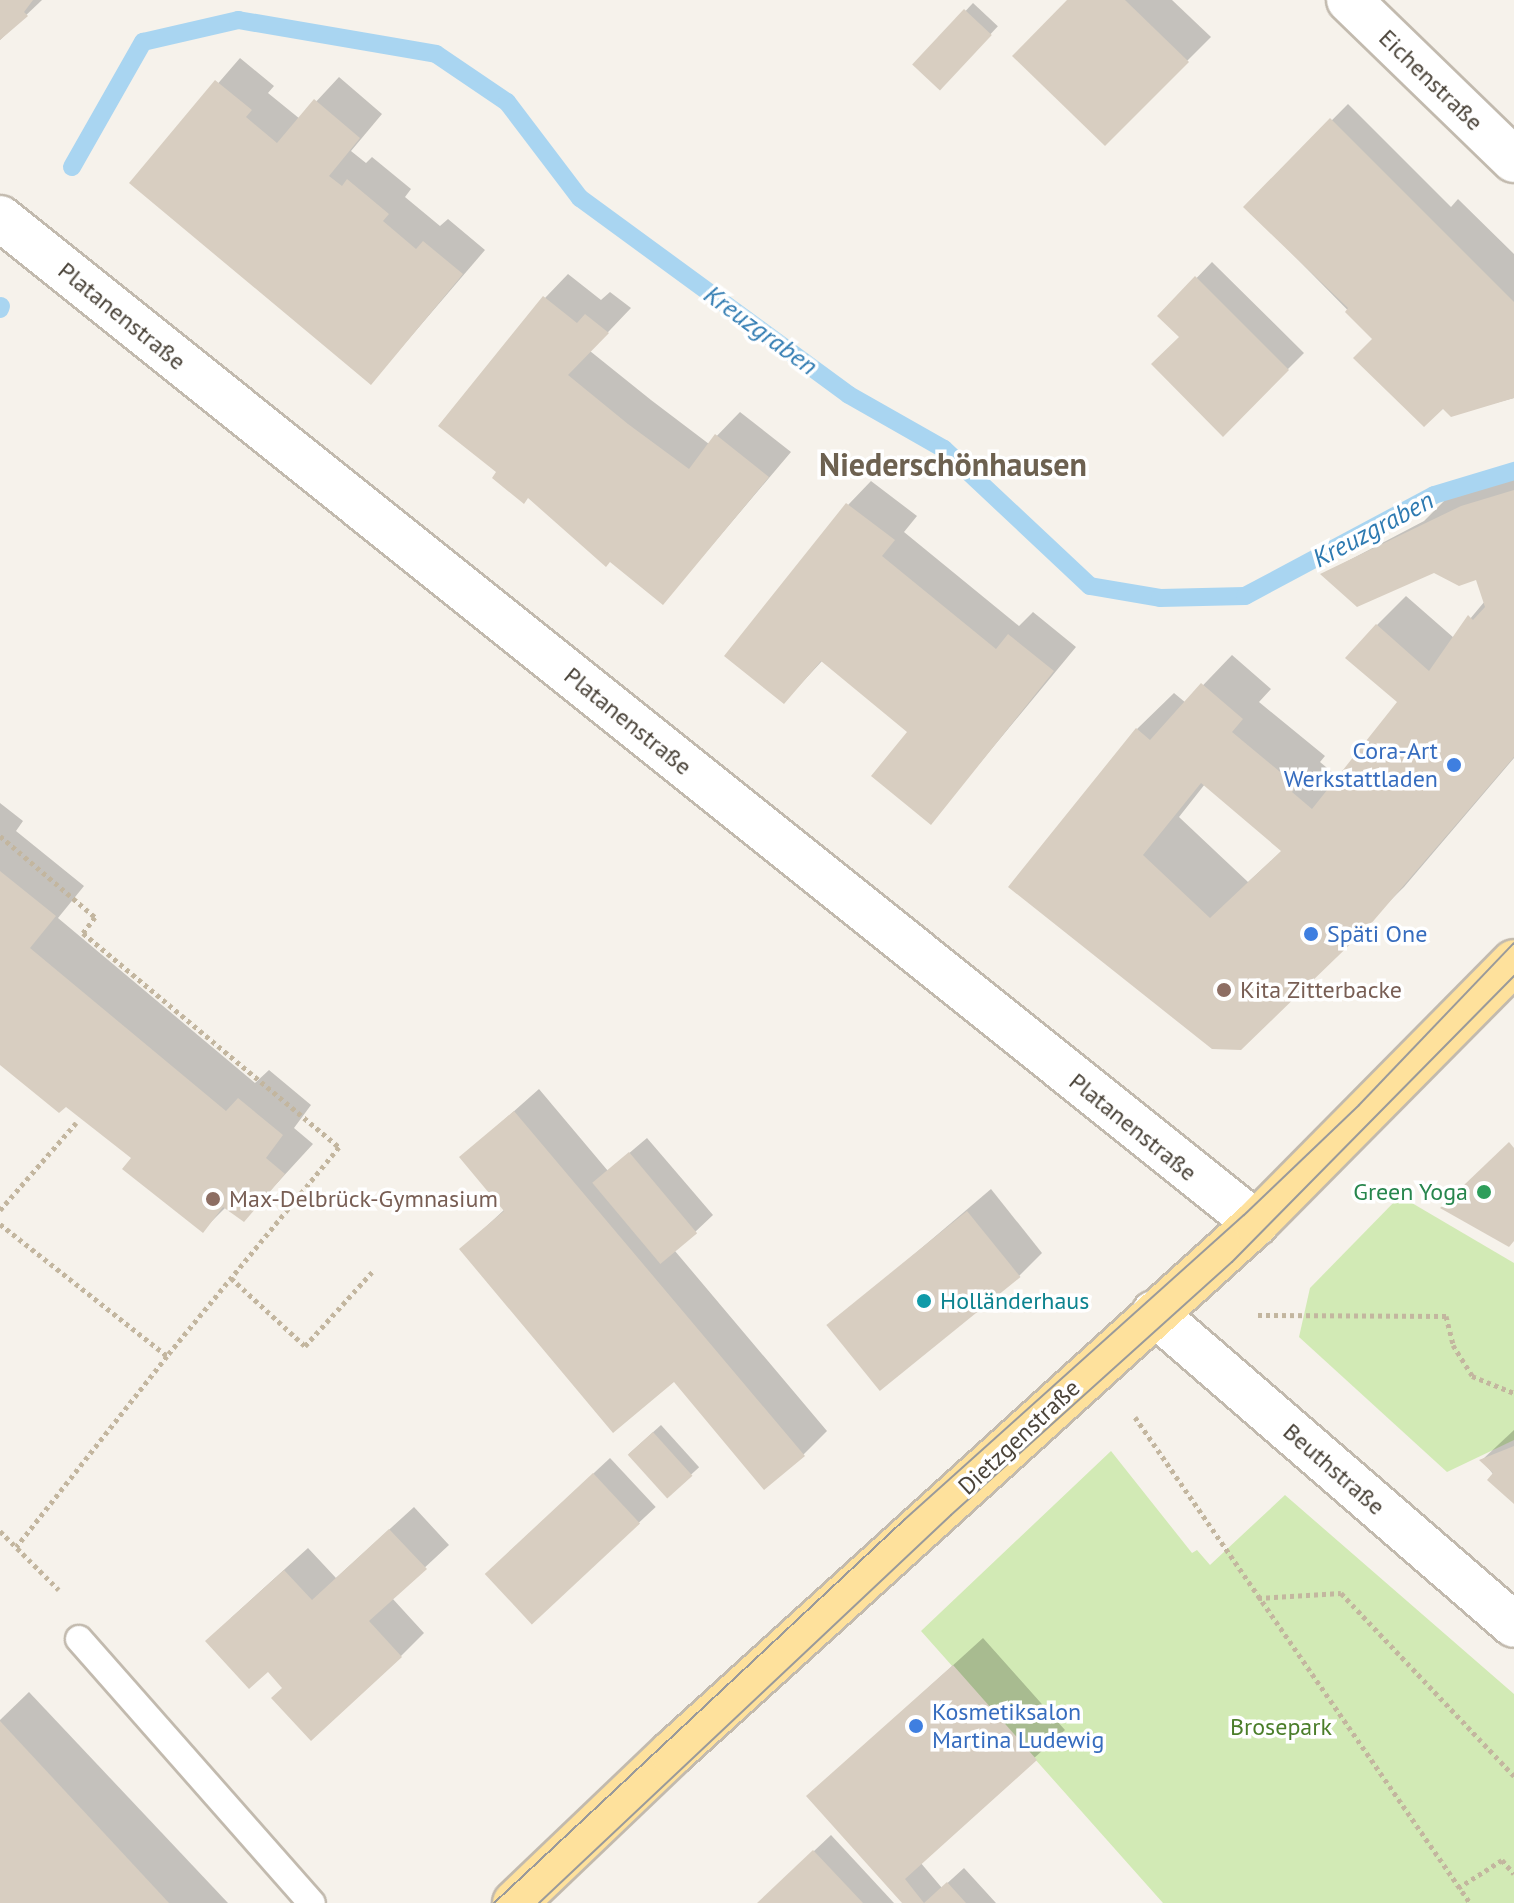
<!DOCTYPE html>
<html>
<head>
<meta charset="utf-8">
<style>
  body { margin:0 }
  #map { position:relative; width:1514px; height:1903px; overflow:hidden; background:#f6f2eb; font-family:"PT Sans",sans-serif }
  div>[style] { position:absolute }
  .green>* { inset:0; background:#d2eab5 }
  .shadow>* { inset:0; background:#0003; transform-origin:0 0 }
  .stream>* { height:18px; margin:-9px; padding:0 9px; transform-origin:9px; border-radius:9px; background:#a9d5f1 }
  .building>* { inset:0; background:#d8cec1; transform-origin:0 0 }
  .path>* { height:5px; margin-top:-2.5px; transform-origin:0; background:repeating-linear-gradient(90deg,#c3b69f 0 4px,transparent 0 8px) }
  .roads { filter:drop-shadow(2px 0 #c2baae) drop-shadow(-2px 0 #c2baae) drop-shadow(0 2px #c2baae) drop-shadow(0 -2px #c2baae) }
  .lane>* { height:26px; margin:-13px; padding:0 13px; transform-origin:13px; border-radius:13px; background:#fff }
  .street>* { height:44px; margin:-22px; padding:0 22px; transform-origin:22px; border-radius:22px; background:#fff }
  .primary>* { height:44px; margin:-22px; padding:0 22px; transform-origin:22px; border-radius:22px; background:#fee19c }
  .tram>* { height:2px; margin:-1px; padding:0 1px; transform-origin:1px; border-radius:1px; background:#9a9a9a }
  .dots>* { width:22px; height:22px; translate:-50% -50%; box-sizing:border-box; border:4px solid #fff; border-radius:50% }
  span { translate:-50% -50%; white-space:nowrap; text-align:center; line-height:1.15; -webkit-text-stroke:7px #fff; paint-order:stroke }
  .street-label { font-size:24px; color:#4a4339 }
  .shop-label { font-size:24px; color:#366cbe }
  .right { translate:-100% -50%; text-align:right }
  .left { translate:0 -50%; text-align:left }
  .education-label { font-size:24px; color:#785e54 }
  .leisure-label { font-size:24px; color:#27864d }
  .culture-label { font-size:24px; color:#0d838f }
  .park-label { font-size:24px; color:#4b7e2a }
  .water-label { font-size:26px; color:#2e7ab1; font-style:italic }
  .district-label { font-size:32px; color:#6d6150; font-weight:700 }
</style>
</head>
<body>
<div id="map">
  <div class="green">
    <div style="clip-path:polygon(1400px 1196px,1514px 1263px,1514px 1440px,1447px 1472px,1299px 1337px,1310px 1288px)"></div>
    <div style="clip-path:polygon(1111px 1451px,1192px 1553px,1197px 1550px,1210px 1565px,1285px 1495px,1514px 1694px,1514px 1903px,1163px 1903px,921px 1631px)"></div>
  </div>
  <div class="shadow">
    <div style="clip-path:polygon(0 0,42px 0,0 40px)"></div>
    <div style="clip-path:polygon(1070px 0,1172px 0,1211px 37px,1105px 143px)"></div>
    <div style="left:973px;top:3px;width:34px;height:85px;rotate:43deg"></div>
    <div style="clip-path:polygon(240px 58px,274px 86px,268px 93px,300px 119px,339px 77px,382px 114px,351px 151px,366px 163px,372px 157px,411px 189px,405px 197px,440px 226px,448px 219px,485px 250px,371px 383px,132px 183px)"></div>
    <div style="clip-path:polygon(1348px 104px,1451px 207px,1458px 199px,1514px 254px,1514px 398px,1451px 415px,1246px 207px)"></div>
    <div style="clip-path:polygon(1212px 262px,1304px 353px,1223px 434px,1181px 337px,1160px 316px)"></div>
    <div style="clip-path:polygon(568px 274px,601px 300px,610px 292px,631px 308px,590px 351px,651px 400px,709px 444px,740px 412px,791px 452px,663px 603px,610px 560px,545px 298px)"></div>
    <div style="clip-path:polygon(evenodd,1514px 471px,1514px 758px,1404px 887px,1240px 1048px,1010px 887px,1137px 729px,1174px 693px,1186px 703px,1232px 655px,1271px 689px,1259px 702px,1325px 756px,1320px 762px,1339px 778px,1400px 702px,1377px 625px,1406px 596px,1454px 638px,1485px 601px,1477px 578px,1434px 571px,1323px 574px,1424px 521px,1446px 499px,1514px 471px,1205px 784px,1283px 850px,1248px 882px,1179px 817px,1205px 784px)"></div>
    <div style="clip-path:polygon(871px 481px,917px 516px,904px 532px,1019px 626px,1033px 612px,1076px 647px,931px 822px,909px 732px,823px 660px,784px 702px,848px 505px)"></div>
    <div style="clip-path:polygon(0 803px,23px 821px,16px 831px,84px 886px,58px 918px,255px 1083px,269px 1070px,311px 1105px,294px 1128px,313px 1144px,244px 1219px,226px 1207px,203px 1230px,133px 1158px,66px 1104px,0 1063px)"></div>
    <div style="clip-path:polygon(539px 1089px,608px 1171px,647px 1138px,713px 1215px,675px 1251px,827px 1431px,803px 1455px,462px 1249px,505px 1209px,462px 1157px)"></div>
    <div style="clip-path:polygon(991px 1189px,1042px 1253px,1019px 1276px,830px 1326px)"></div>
    <div style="left:661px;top:1425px;width:57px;height:43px;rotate:48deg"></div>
    <div style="clip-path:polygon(1514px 1430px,1514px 1501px,1482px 1460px)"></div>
    <div style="left:610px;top:1458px;width:67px;height:146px;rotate:47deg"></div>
    <div style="clip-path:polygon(414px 1507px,449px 1545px,392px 1598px,424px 1633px,401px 1656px,284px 1687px,231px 1618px,308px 1548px,336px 1578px)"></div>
    <div style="clip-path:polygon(983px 1638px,1065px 1730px,920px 1862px,942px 1888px,964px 1868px,996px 1903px,904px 1903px,809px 1796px)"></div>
    <div style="clip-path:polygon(29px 1692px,228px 1903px,0 1903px,0 1720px)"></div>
    <div style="clip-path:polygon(831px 1835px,894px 1903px,759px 1903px)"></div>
  </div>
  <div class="stream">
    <div style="left:72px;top:167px;width:144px;rotate:-60.4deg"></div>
    <div style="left:143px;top:42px;width:98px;rotate:-13deg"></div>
    <div style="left:238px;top:20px;width:201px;rotate:9.7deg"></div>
    <div style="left:436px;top:54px;width:86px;rotate:34.1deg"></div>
    <div style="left:507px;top:102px;width:121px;rotate:52.8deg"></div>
    <div style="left:580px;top:198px;width:333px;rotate:36.2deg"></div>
    <div style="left:849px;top:395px;width:109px;rotate:29.6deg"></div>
    <div style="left:944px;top:449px;width:200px;rotate:43.2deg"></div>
    <div style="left:1090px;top:586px;width:71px;rotate:9.7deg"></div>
    <div style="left:1160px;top:598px;width:85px;rotate:-1.3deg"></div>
    <div style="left:1245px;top:596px;width:214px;rotate:-28.1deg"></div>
    <div style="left:1434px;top:495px;width:84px;rotate:-16.7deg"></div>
    <div style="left:0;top:309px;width:3px;rotate:-72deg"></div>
  </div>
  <div class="building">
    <div style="clip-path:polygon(0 0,33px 0,24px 12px,28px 16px,0 40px)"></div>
    <div style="clip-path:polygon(1067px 0,1125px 0,1189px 62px,1105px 146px,1012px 56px)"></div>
    <div style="left:964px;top:9px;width:38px;height:76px;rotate:43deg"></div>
    <div style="clip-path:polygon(215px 80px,252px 110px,246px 117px,277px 143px,314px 99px,360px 138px,329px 176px,342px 186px,347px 179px,389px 214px,383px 221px,416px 249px,423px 241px,463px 274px,371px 385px,129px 183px)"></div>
    <div style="clip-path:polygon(1330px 118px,1514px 302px,1514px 398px,1451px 417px,1443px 409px,1424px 427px,1353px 358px,1372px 339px,1345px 312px,1348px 308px,1243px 207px)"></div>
    <div style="clip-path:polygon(1195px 276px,1289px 370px,1223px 437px,1151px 364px,1179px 337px,1157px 316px)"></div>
    <div style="clip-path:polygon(543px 296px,577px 323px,585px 314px,609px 333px,568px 375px,628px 424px,689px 469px,715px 434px,769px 477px,663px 605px,610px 562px,606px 567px,528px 498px,524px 504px,492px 478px,496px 472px,438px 426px)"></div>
    <div style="clip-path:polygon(evenodd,1514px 490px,1514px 757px,1369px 926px,1241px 1050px,1212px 1049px,1008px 887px,1136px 728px,1150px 740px,1201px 683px,1243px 719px,1232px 732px,1297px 786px,1292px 792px,1312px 809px,1397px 702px,1345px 658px,1376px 624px,1429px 671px,1468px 615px,1473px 620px,1485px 607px,1476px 580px,1459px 586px,1434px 573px,1357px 607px,1320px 574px,1461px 506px,1514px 490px,1201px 783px,1281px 851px,1210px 918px,1143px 855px,1201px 783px)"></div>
    <div style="clip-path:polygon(846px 503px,895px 540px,882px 556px,996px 649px,1008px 634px,1054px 671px,931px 825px,871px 776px,907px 732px,821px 661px,784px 704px,724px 656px)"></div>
    <div style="clip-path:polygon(0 871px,56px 916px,30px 948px,226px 1111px,238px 1098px,283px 1135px,266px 1158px,285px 1174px,244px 1222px,223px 1207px,203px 1233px,122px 1169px,131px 1158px,66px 1107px,59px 1113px,0 1065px)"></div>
    <div style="clip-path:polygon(514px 1111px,805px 1456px,764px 1490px,674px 1382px,613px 1433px,459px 1249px,504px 1211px,459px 1157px)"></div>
    <div style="clip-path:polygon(1509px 1142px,1514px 1148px,1514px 1241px,1509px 1247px,1440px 1208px)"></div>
    <div style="left:629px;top:1152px;width:106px;height:48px;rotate:50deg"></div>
    <div style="left:967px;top:1211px;width:85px;height:181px;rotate:51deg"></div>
    <div style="left:653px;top:1432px;width:59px;height:34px;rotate:48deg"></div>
    <div style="clip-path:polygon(1514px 1446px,1514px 1504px,1487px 1480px,1493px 1473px,1479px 1460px)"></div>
    <div style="left:593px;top:1473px;width:69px;height:148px;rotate:47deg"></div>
    <div style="clip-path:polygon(389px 1529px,427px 1569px,369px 1621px,402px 1657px,311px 1741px,271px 1698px,282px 1688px,268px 1672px,249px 1689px,205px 1641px,284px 1570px,312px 1600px)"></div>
    <div style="clip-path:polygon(953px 1665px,1037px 1760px,905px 1879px,924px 1903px,947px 1882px,966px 1903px,902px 1903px,806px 1796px)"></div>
    <div style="clip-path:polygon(0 1721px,169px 1903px,0 1903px)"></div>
    <div style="clip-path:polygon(813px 1850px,863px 1903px,757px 1903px)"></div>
  </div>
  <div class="path">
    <div style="left:0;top:836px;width:125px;rotate:40.5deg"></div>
    <div style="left:95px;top:917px;width:20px;rotate:127deg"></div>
    <div style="left:83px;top:933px;width:334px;rotate:39.9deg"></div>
    <div style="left:339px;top:1147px;width:271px;rotate:129.5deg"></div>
    <div style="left:0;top:1210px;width:116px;rotate:-48.9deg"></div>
    <div style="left:0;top:1224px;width:213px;rotate:38.3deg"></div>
    <div style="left:167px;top:1356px;width:243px;rotate:128.3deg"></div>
    <div style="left:231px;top:1278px;width:100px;rotate:42.6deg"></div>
    <div style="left:305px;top:1346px;width:100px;rotate:-47.8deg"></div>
    <div style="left:1258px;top:1315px;width:188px;rotate:0.3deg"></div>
    <div style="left:1446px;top:1316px;width:30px;rotate:76deg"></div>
    <div style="left:1453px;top:1345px;width:36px;rotate:58deg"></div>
    <div style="left:1472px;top:1376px;width:45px;rotate:22deg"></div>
    <div style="left:1135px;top:1417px;width:590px;rotate:55.42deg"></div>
    <div style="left:0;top:1531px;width:83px;rotate:45deg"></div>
    <div style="left:1258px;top:1598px;width:83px;rotate:-3.4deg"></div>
    <div style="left:1341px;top:1593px;width:252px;rotate:46.6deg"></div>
    <div style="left:1458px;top:1888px;width:52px;rotate:-32.5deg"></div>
    <div style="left:1502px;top:1860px;width:18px;rotate:49deg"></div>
  </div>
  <div class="roads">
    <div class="lane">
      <div style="left:79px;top:1639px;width:352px;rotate:48.6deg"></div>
    </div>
    <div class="street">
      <div style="left:1349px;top:0;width:230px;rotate:44.1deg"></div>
      <div style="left:0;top:218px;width:1609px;rotate:38.67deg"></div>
      <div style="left:1154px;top:1313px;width:476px;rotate:40.9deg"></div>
    </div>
    <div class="primary">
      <div style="left:515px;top:1903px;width:217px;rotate:-43.7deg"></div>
      <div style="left:672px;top:1753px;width:789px;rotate:-42.22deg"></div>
      <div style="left:1256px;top:1223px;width:367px;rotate:-45.3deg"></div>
    </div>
  </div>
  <div class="tram">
    <div style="left:494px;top:1903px;width:562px;rotate:-43.05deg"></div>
    <div style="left:905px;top:1519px;width:455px;rotate:-41.9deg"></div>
    <div style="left:1244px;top:1215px;width:159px;rotate:-43.7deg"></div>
    <div style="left:1359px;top:1105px;width:224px;rotate:-46.3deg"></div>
    <div style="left:539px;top:1903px;width:566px;rotate:-43.28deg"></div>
    <div style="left:951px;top:1515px;width:378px;rotate:-42deg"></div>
    <div style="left:1232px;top:1262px;width:402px;rotate:-45.4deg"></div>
  </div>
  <div class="dots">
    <div style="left:1454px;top:765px;background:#3f7fe0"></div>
    <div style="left:1311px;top:934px;background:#3f7fe0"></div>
    <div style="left:1224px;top:990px;background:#8d6e63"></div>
    <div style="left:1484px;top:1192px;background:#2e9e5b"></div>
    <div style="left:213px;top:1199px;background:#8d6e63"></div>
    <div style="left:924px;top:1301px;background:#0f9aa8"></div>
    <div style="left:916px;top:1726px;background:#3f7fe0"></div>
  </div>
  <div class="street-label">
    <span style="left:1431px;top:80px;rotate:44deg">Eichenstraße</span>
    <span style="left:122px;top:316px;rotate:39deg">Platanenstraße</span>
    <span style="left:628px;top:721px;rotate:39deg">Platanenstraße</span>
    <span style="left:1133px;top:1127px;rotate:39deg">Platanenstraße</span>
    <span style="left:1019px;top:1437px;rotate:-43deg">Dietzgenstraße</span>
    <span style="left:1334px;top:1469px;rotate:41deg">Beuthstraße</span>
  </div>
  <div class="shop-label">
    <span class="right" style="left:1438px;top:765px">Cora-Art<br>Werkstattladen</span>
    <span class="left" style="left:1327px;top:934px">Späti One</span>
    <span class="left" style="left:932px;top:1726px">Kosmetiksalon<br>Martina Ludewig</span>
  </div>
  <div class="education-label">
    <span class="left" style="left:1240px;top:990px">Kita Zitterbacke</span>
    <span class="left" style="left:229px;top:1199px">Max-Delbrück-Gymnasium</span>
  </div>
  <div class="leisure-label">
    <span class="right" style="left:1468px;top:1192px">Green Yoga</span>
  </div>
  <div class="culture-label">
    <span class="left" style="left:940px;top:1301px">Holländerhaus</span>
  </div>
  <div class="park-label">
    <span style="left:1281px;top:1727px">Brosepark</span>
  </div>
  <div class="water-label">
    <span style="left:761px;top:330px;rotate:36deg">Kreuzgraben</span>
    <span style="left:1373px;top:529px;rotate:-28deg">Kreuzgraben</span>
  </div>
  <div class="district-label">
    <span style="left:953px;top:464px">Niederschönhausen</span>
  </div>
</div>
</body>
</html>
